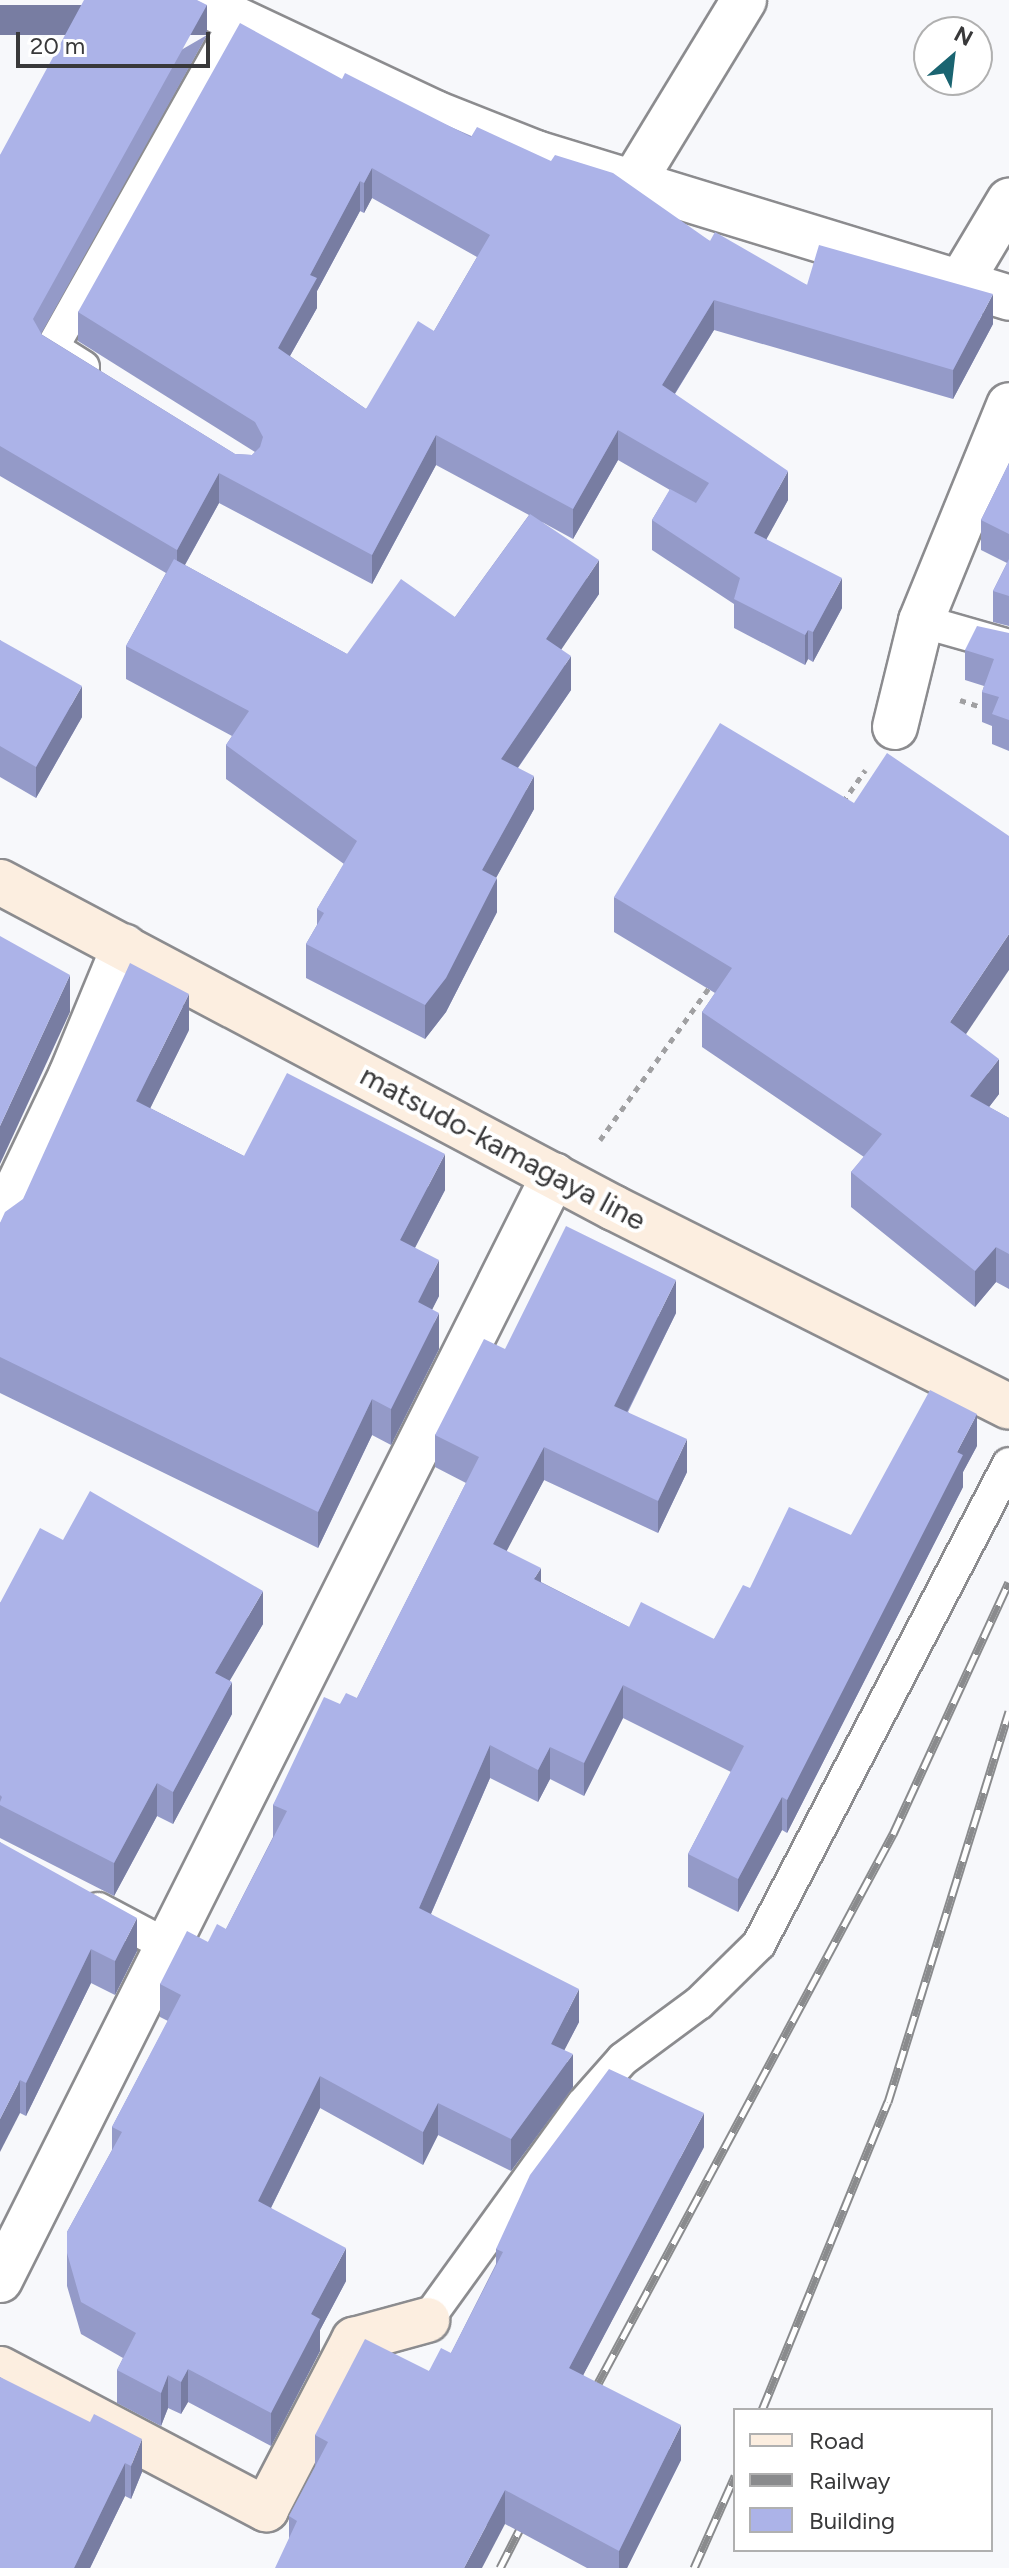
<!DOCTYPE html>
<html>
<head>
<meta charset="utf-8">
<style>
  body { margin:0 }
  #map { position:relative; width:1009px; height:2568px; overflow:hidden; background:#f7f8fb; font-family:Figtree,sans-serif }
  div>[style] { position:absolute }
  .path>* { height:5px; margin-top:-2.5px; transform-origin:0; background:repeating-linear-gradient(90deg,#a0a0a2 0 6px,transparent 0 12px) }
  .roads { filter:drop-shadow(2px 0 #8c8c8f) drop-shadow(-2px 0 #8c8c8f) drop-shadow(0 2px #8c8c8f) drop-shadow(0 -2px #8c8c8f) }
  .service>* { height:32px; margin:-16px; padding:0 16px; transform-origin:16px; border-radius:16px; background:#fff }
  .minor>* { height:44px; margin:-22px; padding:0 22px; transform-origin:22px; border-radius:22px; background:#fff }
  .tertiary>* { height:44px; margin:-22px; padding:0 22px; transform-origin:22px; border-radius:22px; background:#fff }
  .secondary>* { height:44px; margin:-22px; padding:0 22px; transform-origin:22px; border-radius:22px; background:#fceee0 }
  .rail>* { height:9px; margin-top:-4.5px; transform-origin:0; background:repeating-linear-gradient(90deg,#fff 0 18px,#8a8b8d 0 36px); box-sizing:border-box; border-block:2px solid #8a8b8d }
  .wall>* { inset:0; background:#949ac8 }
  .shaded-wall>* { inset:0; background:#787da2; transform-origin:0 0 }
  .building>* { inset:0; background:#acb3e8 }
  span { translate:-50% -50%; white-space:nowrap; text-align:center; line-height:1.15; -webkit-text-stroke:8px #fff; paint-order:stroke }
  .street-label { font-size:30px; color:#39393a }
  .legend { position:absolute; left:733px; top:2408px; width:260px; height:144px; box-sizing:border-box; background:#fff; border:2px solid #b0b0b0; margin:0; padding:10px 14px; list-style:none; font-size:24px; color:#39393a }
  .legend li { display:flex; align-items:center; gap:16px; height:40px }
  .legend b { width:40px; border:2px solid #b0b0b0 }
  .north { position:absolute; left:913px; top:16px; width:80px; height:80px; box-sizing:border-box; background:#fff; border:2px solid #b0b0b0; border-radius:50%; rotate:28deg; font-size:22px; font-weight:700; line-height:32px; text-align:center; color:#39393a }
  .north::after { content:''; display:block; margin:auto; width:28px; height:36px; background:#1a6471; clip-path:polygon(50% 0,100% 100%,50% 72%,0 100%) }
  .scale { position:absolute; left:16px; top:32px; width:194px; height:36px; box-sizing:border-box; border:4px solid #39393a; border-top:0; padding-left:10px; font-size:24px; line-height:28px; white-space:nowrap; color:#39393a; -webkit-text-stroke:6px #fff; paint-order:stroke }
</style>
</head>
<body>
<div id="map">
  <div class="path">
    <div style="left:960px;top:700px;width:26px;rotate:18deg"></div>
    <div style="left:843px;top:802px;width:39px;rotate:-55deg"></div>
    <div style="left:600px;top:1140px;width:191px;rotate:-54.4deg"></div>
  </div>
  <div class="roads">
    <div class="service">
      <div style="left:83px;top:367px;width:36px;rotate:-148deg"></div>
      <div style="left:52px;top:348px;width:377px;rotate:-60.6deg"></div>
      <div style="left:921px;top:621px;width:91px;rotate:15.9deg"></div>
      <div style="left:98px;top:1909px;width:79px;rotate:27.9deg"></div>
      <div style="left:427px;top:2320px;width:266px;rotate:-54.2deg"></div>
      <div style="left:583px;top:2104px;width:60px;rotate:-48.4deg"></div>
      <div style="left:623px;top:2059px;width:94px;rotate:-36.4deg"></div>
      <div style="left:699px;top:2003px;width:84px;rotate:-44.5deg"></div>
      <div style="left:759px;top:1944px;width:541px;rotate:-62.49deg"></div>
    </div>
    <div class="minor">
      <div style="left:195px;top:0;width:265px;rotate:25.2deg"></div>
      <div style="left:435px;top:113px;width:109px;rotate:21.6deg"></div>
      <div style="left:536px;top:153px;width:495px;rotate:17deg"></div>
      <div style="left:634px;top:181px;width:212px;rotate:-58.7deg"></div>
      <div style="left:960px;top:283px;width:96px;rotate:-59.1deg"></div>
      <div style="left:895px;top:727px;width:109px;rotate:-76.2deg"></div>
      <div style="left:921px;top:621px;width:233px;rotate:-67.8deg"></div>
      <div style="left:0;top:1224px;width:165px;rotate:-64.5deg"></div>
      <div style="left:71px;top:1075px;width:139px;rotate:-67.5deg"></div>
    </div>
    <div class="tertiary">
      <div style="left:0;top:2280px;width:1236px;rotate:-63.37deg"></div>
    </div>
    <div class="secondary">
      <div style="left:0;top:882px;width:695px;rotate:27.97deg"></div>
      <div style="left:614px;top:1208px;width:442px;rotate:26.7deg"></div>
      <div style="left:0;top:2369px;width:301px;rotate:27.8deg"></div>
      <div style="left:266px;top:2509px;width:191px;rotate:-62.5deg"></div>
      <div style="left:354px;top:2340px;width:76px;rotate:-15.3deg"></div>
    </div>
  </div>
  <div class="rail">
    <div style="left:588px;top:2402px;width:645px;rotate:-61.77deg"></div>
    <div style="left:893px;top:1834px;width:277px;rotate:-65.3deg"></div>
    <div style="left:762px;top:2410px;width:333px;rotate:-67.8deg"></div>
    <div style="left:888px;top:2102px;width:409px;rotate:-72.8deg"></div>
    <div style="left:500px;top:2568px;width:64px;rotate:-63deg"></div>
    <div style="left:694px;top:2568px;width:101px;rotate:-66deg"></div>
  </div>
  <div class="wall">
    <div style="clip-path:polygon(evenodd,207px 35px,41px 334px,235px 454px,252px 455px,255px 452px,78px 341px,78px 312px,342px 79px,710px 241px,807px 285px,993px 324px,953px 399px,714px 330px,675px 394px,788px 500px,766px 539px,842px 608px,813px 662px,808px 659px,805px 665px,734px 628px,734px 604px,652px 550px,652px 520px,670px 490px,618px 460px,573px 539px,542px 522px,599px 594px,561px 649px,571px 690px,518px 768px,534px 809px,496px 878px,497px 912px,446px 1012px,425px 1039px,306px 978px,306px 944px,317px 925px,317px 909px,344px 864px,226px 779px,226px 745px,232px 736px,126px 679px,126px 646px,166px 573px,0 476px,0 155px,207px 35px,372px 198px,477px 257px,434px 331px,366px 409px,290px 356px,317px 308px,317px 291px,360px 211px,364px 213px,372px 198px,207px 35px,436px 465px,529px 515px,455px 617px,347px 654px,185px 565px,219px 503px,372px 584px,436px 465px)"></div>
    <div style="clip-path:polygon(1009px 463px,1009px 626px,993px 622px,993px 591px,1007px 563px,981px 550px,981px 520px)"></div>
    <div style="clip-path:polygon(1009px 633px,1009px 751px,992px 744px,992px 726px,982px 722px,982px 692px,984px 686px,965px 680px,965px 650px)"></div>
    <div style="clip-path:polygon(0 640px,82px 717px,36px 798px,0 777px)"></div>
    <div style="clip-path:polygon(614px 897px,966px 1034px,999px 1094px,989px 1107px,1009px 1118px,1009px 1289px,996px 1282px,975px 1307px,851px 1207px,851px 1172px,864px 1157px,702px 1047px,702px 1012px,715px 993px,614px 932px)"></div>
    <div style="clip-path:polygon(189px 1030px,150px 1108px,244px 1156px,445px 1190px,415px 1248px,439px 1296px,432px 1309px,439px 1349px,391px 1445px,372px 1435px,318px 1548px,0 1393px,0 1223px)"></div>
    <div style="clip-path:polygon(676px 1313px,628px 1412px,687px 1472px,658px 1533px,544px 1480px,506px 1551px,541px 1582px,629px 1627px,714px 1639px,750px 1588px,851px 1535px,977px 1446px,963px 1472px,963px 1487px,787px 1833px,782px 1830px,738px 1912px,688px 1887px,688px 1854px,731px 1772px,623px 1718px,584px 1796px,550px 1779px,538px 1802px,490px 1778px,431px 1914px,579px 2022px,564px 2050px,573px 2087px,511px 2171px,438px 2135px,423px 2165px,320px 2108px,271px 2208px,346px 2281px,320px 2330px,320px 2351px,271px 2446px,188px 2402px,181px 2414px,168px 2408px,161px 2426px,117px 2403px,117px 2370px,123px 2358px,81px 2334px,67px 2286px,67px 2232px,112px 2150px,112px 2127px,168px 2021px,160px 2017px,160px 1984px,208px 1942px,226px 1929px,273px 1837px,273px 1805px,340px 1704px,357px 1698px,466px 1483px,435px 1467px,435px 1435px,505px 1349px)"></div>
    <div style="clip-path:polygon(63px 1540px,263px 1624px,229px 1681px,232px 1714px,173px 1824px,157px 1816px,114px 1896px,0 1838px,0 1603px)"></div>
    <div style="clip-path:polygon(0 1842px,137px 1951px,115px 1995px,91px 1983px,26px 2116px,20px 2113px)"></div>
    <div style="clip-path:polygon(704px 2147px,583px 2375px,681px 2460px,627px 2568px,587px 2568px,505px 2524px,289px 2538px,289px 2516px,315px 2467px,315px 2435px,429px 2371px,451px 2353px,496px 2264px,496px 2249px)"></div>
    <div style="clip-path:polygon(0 2377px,142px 2472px,131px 2499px,125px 2496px,90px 2568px,0 2568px)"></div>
  </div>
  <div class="shaded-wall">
    <div style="left:207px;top:5px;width:30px;height:359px;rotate:90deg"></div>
    <div style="clip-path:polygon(372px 168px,372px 198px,364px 213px,364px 183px)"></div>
    <div style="clip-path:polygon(360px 181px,360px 211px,317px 291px,317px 308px,278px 377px,278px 348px,310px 275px)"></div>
    <div style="clip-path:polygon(993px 294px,993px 324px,953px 399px,953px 370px)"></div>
    <div style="clip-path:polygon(714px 300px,714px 330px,662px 414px,662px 385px)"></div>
    <div style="clip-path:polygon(618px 430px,618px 460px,573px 539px,573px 509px)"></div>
    <div style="clip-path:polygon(436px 435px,436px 465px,372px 584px,372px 555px)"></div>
    <div style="clip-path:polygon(788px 471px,788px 500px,754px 562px,754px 533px)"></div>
    <div style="clip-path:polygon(219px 473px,219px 503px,177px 579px,177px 550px)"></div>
    <div style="clip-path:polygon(599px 560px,599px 594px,546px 672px,546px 639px)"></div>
    <div style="clip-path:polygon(842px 578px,842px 608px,813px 662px,813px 632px)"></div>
    <div style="clip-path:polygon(808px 630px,808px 659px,805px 665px,805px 635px)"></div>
    <div style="clip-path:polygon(571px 656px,571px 690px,501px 792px,501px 759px)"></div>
    <div style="clip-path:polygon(82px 686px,82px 717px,36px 798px,36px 767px)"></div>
    <div style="clip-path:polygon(534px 776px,534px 809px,482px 903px,482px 870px)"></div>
    <div style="clip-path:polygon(497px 878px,497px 912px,446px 1012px,425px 1039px,425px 1005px)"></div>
    <div style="clip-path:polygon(1009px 934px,1009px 970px,950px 1058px,950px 1022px)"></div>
    <div style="clip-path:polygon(70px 975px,70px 1012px,0 1164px,0 1126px)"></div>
    <div style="clip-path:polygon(189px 994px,189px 1030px,136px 1137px,136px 1101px)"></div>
    <div style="clip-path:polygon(999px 1059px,999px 1094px,970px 1132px,970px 1096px)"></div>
    <div style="clip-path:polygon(445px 1154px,445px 1190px,400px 1276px,400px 1240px)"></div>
    <div style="clip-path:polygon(996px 1247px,996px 1282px,975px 1307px,975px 1271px)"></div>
    <div style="clip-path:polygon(439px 1260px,439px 1296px,418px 1338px,418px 1302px)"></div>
    <div style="clip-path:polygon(676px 1280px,676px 1313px,614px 1438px,614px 1406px)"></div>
    <div style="clip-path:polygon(439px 1313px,439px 1349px,391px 1445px,391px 1409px)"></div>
    <div style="clip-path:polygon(372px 1399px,372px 1435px,318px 1548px,318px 1512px)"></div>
    <div style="clip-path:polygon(977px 1414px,977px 1446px,963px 1472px,963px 1487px,787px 1833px,787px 1800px,957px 1452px)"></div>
    <div style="clip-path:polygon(687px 1439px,687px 1472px,658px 1533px,658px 1501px)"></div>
    <div style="clip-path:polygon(544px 1447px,544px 1480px,493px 1577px,493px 1544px)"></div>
    <div style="clip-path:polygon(541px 1568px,541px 1600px,534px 1579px)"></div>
    <div style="clip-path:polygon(263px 1591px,263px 1624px,215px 1706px,215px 1673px)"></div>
    <div style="clip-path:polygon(232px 1682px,232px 1714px,173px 1824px,173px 1792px)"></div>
    <div style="clip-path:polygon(623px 1685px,623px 1718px,584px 1796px,584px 1763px)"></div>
    <div style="clip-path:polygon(490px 1745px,490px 1778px,419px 1941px,419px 1908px)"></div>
    <div style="clip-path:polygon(550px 1747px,550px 1779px,538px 1802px,538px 1770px)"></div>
    <div style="clip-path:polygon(157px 1783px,157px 1816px,114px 1896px,114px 1863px)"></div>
    <div style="clip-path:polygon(782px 1797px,782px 1830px,738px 1912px,738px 1879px)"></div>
    <div style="clip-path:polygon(137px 1918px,137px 1951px,115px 1995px,115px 1961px)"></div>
    <div style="clip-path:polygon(91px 1949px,91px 1983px,26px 2116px,26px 2083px)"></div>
    <div style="clip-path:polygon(579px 1989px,579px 2022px,551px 2076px,551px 2044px)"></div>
    <div style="clip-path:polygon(573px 2054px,573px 2087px,511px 2171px,511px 2139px)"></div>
    <div style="clip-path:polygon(320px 2076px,320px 2108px,258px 2234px,258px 2201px)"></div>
    <div style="clip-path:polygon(20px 2080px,20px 2113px,0 2152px,0 2119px)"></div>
    <div style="clip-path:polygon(438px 2103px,438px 2135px,423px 2165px,423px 2132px)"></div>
    <div style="clip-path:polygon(704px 2113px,704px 2147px,569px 2402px,569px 2368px)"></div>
    <div style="clip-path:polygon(346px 2248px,346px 2281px,320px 2330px,320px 2351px,271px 2446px,271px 2413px,311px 2314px)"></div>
    <div style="clip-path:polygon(188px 2369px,188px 2402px,181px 2414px,181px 2382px)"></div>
    <div style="clip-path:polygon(168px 2375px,168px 2408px,161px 2426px,161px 2393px)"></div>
    <div style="clip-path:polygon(681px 2425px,681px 2460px,627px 2568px,619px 2568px,619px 2551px)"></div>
    <div style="clip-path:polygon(142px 2439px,142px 2472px,131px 2499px,131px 2466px)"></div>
    <div style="clip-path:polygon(125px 2463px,125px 2496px,90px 2568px,74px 2568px)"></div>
    <div style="clip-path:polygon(505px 2490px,505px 2524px,482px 2568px,464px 2568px)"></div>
  </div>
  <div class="building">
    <div style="clip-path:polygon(evenodd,84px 0,197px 0,207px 5px,33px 319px,42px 335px,235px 454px,252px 455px,260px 447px,263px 437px,255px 422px,78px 312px,240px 23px,342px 79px,345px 73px,471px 137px,477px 127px,551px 161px,555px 155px,613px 173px,710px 241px,715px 232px,807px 285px,819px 245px,993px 294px,953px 370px,714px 300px,662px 385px,788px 471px,754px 533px,842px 578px,813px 632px,808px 630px,805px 635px,734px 599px,740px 578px,652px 520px,670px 489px,696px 503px,709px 483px,618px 430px,573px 509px,436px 435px,372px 555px,219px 473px,177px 550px,0 446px,0 155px,84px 0,372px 168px,490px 235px,434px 331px,418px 321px,366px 409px,278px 348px,317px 278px,310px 275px,360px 181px,364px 183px,372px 168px)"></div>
    <div style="clip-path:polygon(1009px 463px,1009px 534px,981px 520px)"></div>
    <div style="clip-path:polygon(530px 514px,599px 560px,546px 639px,571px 656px,501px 759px,534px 776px,482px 870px,497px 878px,446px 978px,425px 1005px,306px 944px,324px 913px,317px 909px,357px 841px,226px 745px,249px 711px,126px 646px,174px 559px,347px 654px,401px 579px,455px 617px)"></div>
    <div style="clip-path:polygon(1009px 559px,1009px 596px,993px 591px)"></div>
    <div style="clip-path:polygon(977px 626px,1009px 633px,1009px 720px,992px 714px,999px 697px,982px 692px,994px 659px,965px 650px)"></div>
    <div style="clip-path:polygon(0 640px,82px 686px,36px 767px,0 746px)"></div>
    <div style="clip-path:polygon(720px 723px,854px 803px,887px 753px,1009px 836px,1009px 934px,950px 1022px,999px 1059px,970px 1096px,1009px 1118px,1009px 1254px,996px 1247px,975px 1271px,851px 1172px,882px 1134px,702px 1012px,732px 968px,614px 897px)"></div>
    <div style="clip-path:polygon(0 936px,70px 975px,0 1126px)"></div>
    <div style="clip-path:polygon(130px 963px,189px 994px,136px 1101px,244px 1156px,287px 1073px,445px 1154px,400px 1240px,439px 1260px,418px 1302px,439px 1313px,391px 1409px,372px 1399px,318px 1512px,0 1357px,0 1223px,5px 1212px,23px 1199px)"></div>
    <div style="clip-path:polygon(566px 1226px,676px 1280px,614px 1406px,687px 1439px,658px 1501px,544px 1447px,493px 1544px,541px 1568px,534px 1579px,629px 1627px,641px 1602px,714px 1639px,743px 1585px,750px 1588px,789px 1507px,851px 1535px,930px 1390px,977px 1414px,957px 1452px,963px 1455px,787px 1800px,782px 1797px,738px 1879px,688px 1854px,744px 1746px,623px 1685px,584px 1763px,550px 1747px,538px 1770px,490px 1745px,419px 1908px,579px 1989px,551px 2044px,573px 2054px,511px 2139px,438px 2103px,423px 2132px,320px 2076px,258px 2201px,346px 2248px,311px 2314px,320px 2319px,271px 2413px,188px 2369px,181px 2382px,168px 2375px,161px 2393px,117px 2370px,136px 2333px,81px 2302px,67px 2253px,67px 2232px,122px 2132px,112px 2127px,181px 1995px,160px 1984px,187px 1931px,208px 1942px,217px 1924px,226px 1929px,287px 1811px,273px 1805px,324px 1697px,340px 1704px,346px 1693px,357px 1698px,479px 1457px,435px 1435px,484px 1339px,505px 1349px)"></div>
    <div style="clip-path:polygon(90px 1491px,263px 1591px,215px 1673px,232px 1682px,173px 1792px,157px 1783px,114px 1863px,0 1805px,0 1802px,2px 1797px,0 1795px,0 1603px,40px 1528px,63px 1540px)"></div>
    <div style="clip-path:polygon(0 1842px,137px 1918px,115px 1961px,91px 1949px,26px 2083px,20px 2080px,0 2119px)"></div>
    <div style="clip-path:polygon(609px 2069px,704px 2113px,569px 2368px,681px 2425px,619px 2551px,505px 2490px,464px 2568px,275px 2568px,297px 2521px,289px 2516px,328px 2442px,315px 2435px,365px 2339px,429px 2371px,441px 2348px,451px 2353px,503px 2252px,496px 2249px,530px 2175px)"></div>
    <div style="clip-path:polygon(0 2377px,90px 2422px,94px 2414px,142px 2439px,131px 2466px,125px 2463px,74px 2568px,0 2568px)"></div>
  </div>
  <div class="street-label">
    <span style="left:503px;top:1148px;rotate:28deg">matsudo-kamagaya line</span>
  </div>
  <ul class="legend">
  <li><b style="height:10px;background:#fceee0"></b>Road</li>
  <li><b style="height:10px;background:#8a8b8d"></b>Railway</li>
  <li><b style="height:22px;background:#acb3e8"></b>Building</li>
  </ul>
  <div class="north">N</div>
  <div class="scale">20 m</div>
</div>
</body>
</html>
